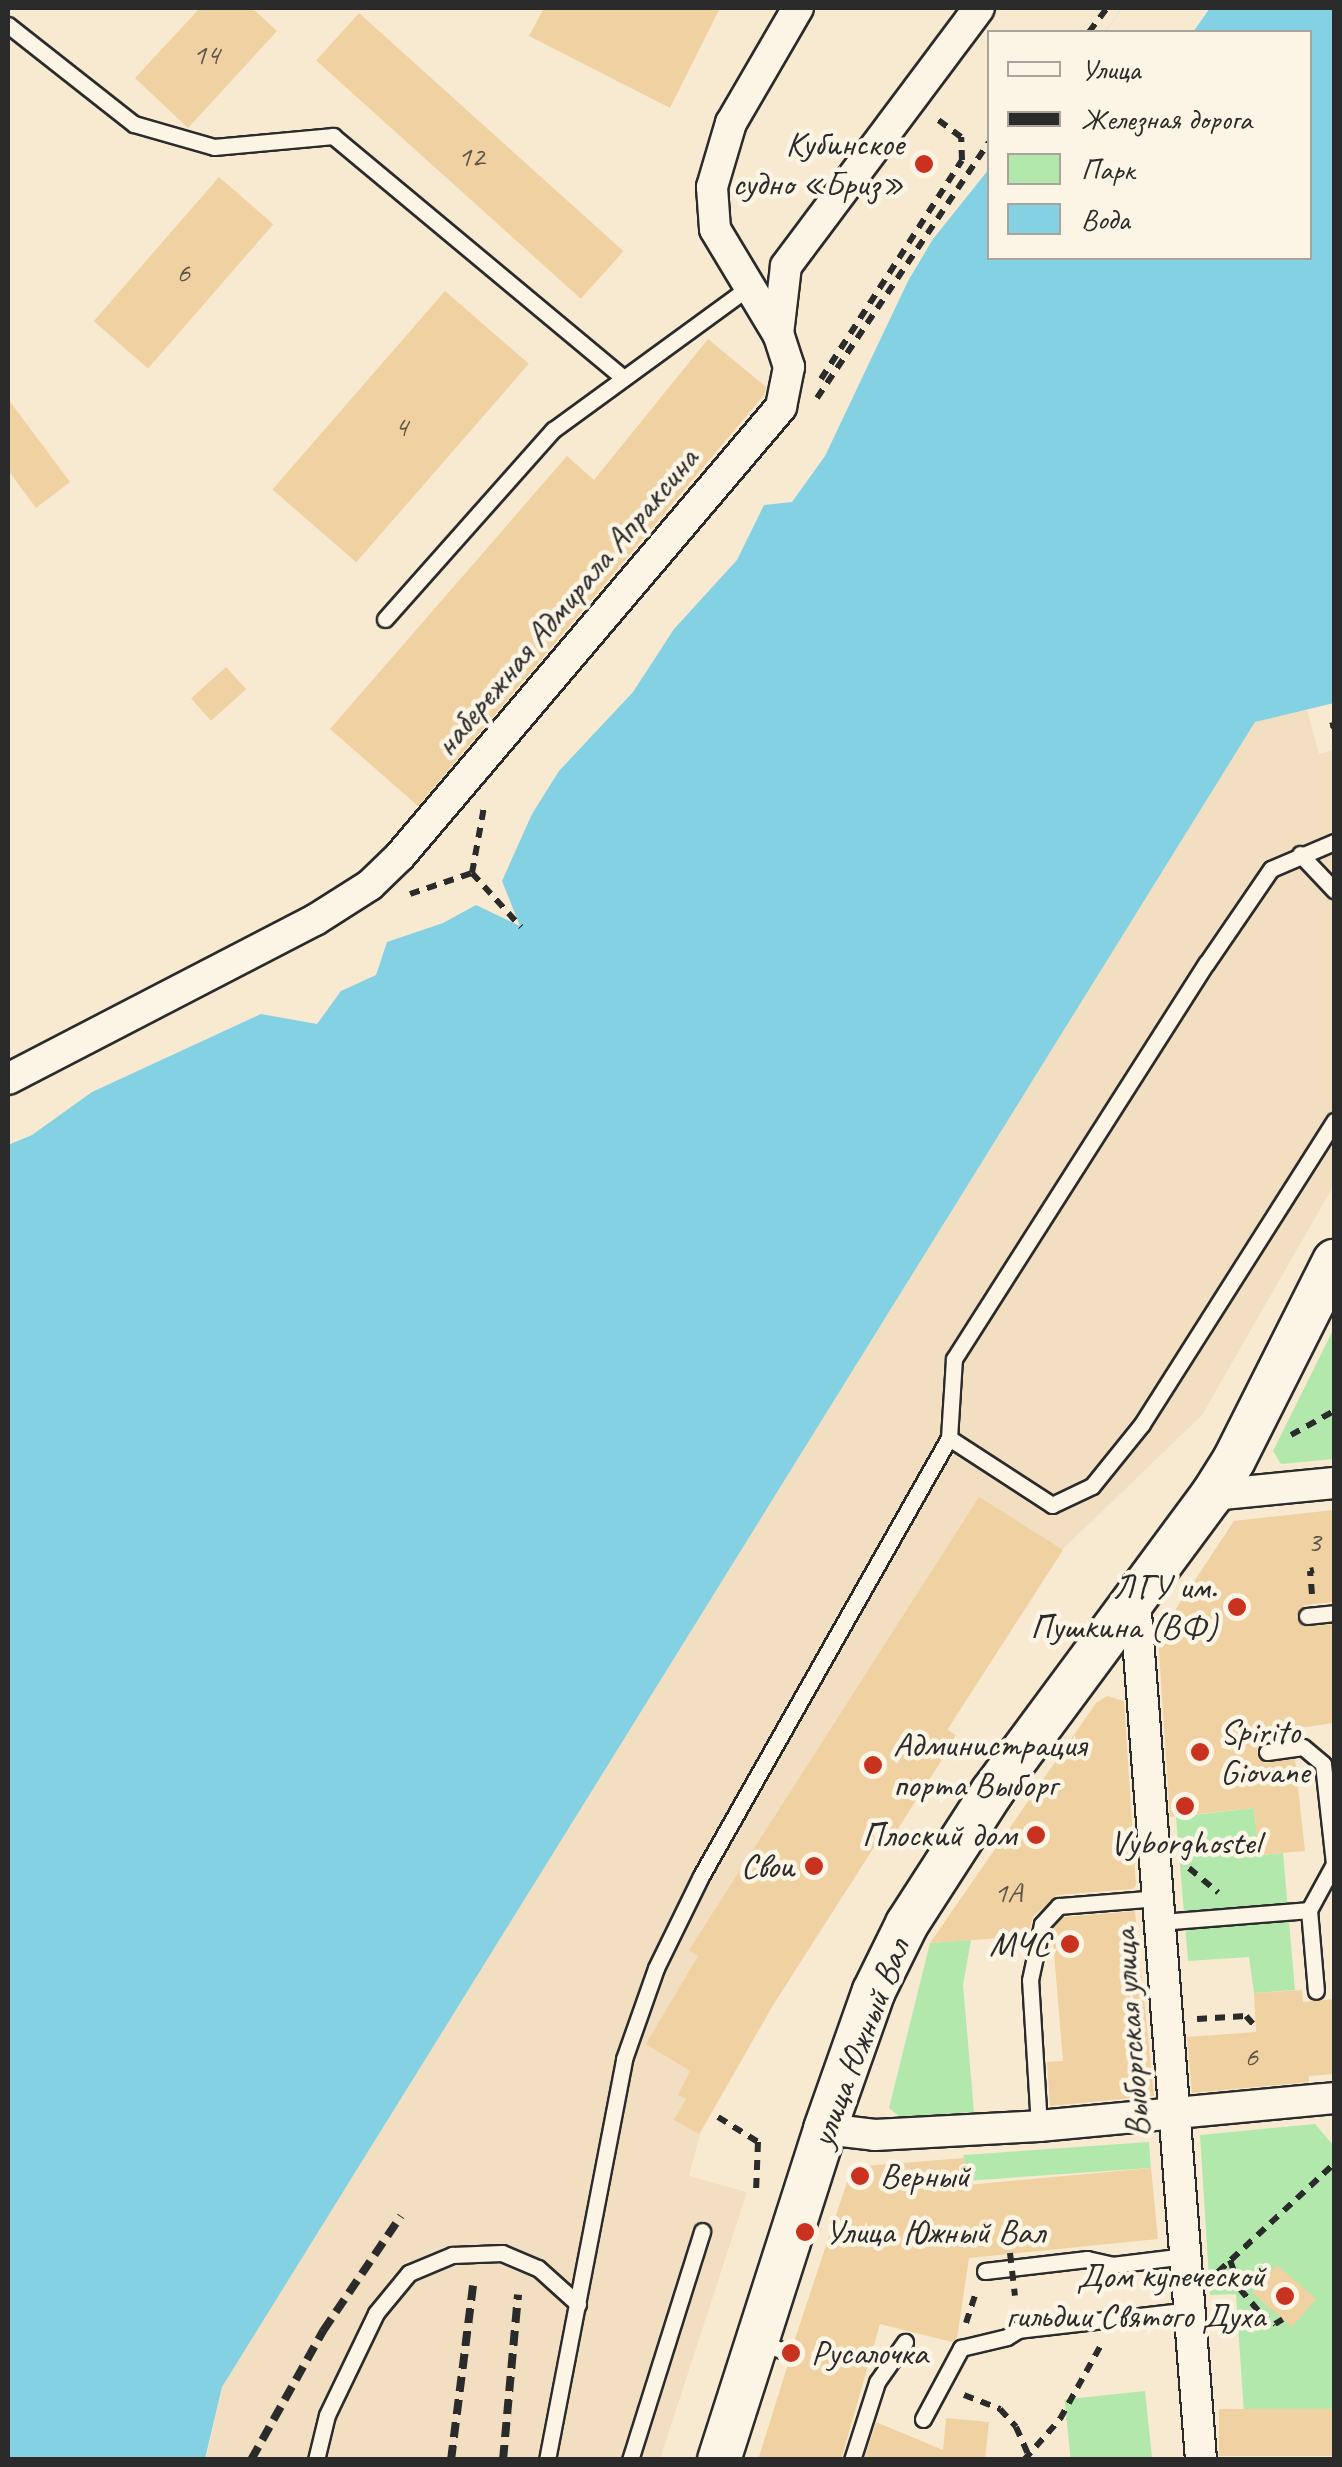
<!DOCTYPE html>
<html>
<head>
<meta charset="utf-8">
<style>
  body { margin:0 }
  #map { position:relative; width:1342px; height:2467px; overflow:hidden; background:#f8ead1; font-family:Caveat,sans-serif }
  div>[style] { position:absolute }
  .built>* { inset:0; background:#f2dec0 }
  .green>* { inset:0; background:#b2e8ab; transform-origin:0 0 }
  .water>* { inset:0; background:#85d1e4 }
  .pier>* { inset:0; background:#f8ead1 }
  .building>* { inset:0; background:#f0d1a2; transform-origin:0 0 }
  .path>* { height:6px; margin-top:-3px; transform-origin:0; background:repeating-linear-gradient(90deg,#2b2b2b 0 10px,transparent 0 18px) }
  .roads { filter:drop-shadow(2px 0 #2b2b2b) drop-shadow(-2px 0 #2b2b2b) drop-shadow(0 2px #2b2b2b) drop-shadow(0 -2px #2b2b2b) }
  .lane>* { height:15px; margin:-7.5px; padding:0 7.5px; transform-origin:7.5px; border-radius:7.5px; background:#fcf5e5 }
  .street>* { height:30px; margin:-15px; padding:0 15px; transform-origin:15px; border-radius:15px; background:#fcf5e5 }
  .secondary>* { height:42px; margin:-21px; padding:0 21px; transform-origin:21px; border-radius:21px; background:#fcf5e5 }
  .rail>* { height:8px; margin-top:-4px; transform-origin:0; background:repeating-linear-gradient(90deg,#2b2b2b 0 15px,transparent 0 23px) }
  .path-bridge>* { height:6px; margin-top:-3px; transform-origin:0; background:repeating-linear-gradient(90deg,#2b2b2b 0 10px,transparent 0 18px) }
  .dots>* { width:28px; height:28px; translate:-50% -50%; box-sizing:border-box; border:5px solid #fcf5e5; border-radius:50% }
  span { translate:-50% -50%; white-space:nowrap; text-align:center; line-height:1.15; -webkit-text-stroke:9px #fcf5e5; paint-order:stroke }
  .number-label { font-size:30px; color:#5c5449 }
  .number-label span { -webkit-text-stroke-width:0 }
  .poi-label { font-size:35px; color:#2b2b2b }
  .right { translate:-100% -50%; text-align:right }
  .left { translate:0 -50%; text-align:left }
  .street-label { font-size:35px; color:#2b2b2b }
  .frame { position:absolute; inset:0; border:10px solid #2b2b2b; pointer-events:none }
  .legend { position:absolute; left:987px; top:30px; width:325px; height:230px; box-sizing:border-box; background:#fcf5e5; border:2px solid #a8a49b; margin:0; padding:12px 18px; list-style:none; font-size:30px; color:#2b2b2b }
  .legend li { display:flex; align-items:center; gap:20px; height:50px }
  .legend b { width:50px; border:2px solid #a8a49b }
</style>
</head>
<body>
<div id="map">
  <div class="built">
    <div style="clip-path:polygon(1307px 710px,1319px 754px,1334px 750px,1334px 1185px,1202px 1415px,1062px 1550px,948px 1729px,957px 1736px,884px 1849px,876px 1844px,773px 2005px,700px 2134px,689px 2176px,747px 2192px,660px 2459px,206px 2460px,222px 2387px,1255px 722px)"></div>
  </div>
  <div class="green">
    <div style="clip-path:polygon(1334px 1328px,1334px 1459px,1281px 1464px,1273px 1451px)"></div>
    <div style="clip-path:polygon(1254px 1808px,1259px 1855px,1283px 1853px,1295px 1990px,1254px 1993px,1249px 1957px,1188px 1961px,1176px 1817px)"></div>
    <div style="clip-path:polygon(971px 1940px,963px 1985px,974px 2112px,900px 2117px,889px 2108px,930px 1943px)"></div>
    <div style="clip-path:polygon(1315px 2124px,1334px 2146px,1334px 2409px,1244px 2414px,1236px 2294px,1210px 2295px,1200px 2135px)"></div>
    <div style="left:1149px;top:2142px;width:26px;height:186px;rotate:86deg"></div>
    <div style="left:1145px;top:2391px;width:68px;height:81px;rotate:84deg"></div>
  </div>
  <div class="water">
    <div style="clip-path:polygon(1122px 8px,1334px 8px,1334px 703px,1255px 722px,222px 2387px,205px 2459px,8px 2460px,8px 1145px,32px 1135px,92px 1092px,261px 1014px,317px 1024px,341px 991px,376px 975px,387px 942px,443px 923px,476px 905px,520px 926px,502px 881px,532px 814px,559px 771px,633px 692px,674px 629px,737px 560px,764px 505px,792px 502px,825px 456px,908px 281px,933px 239px,989px 169px,989px 258px,1310px 258px,1310px 32px,1105px 32px)"></div>
  </div>
  <div class="pier">
    <div style="clip-path:polygon(1122px 8px,1210px 8px,1193px 32px,1105px 32px)"></div>
  </div>
  <div class="building">
    <div style="clip-path:polygon(200px 8px,252px 8px,277px 31px,188px 128px,135px 78px)"></div>
    <div style="clip-path:polygon(544px 8px,720px 8px,670px 108px,529px 36px)"></div>
    <div style="left:359px;top:13px;width:356px;height:64px;rotate:42deg"></div>
    <div style="left:219px;top:177px;width:72px;height:191px;rotate:41deg"></div>
    <div style="left:445px;top:291px;width:111px;height:263px;rotate:41deg"></div>
    <div style="clip-path:polygon(708px 339px,766px 387px,764px 395px,418px 806px,330px 729px,567px 456px,594px 480px)"></div>
    <div style="clip-path:polygon(8px 399px,70px 482px,36px 508px,8px 470px)"></div>
    <div style="left:226px;top:667px;width:30px;height:47px;rotate:48deg"></div>
    <div style="clip-path:polygon(979px 1497px,1063px 1550px,947px 1730px,957px 1736px,885px 1849px,876px 1844px,773px 2005px,699px 2134px,674px 2120px,686px 2099px,678px 2095px,690px 2071px,646px 2044px,698px 1956px,689px 1950px)"></div>
    <div style="clip-path:polygon(1334px 1510px,1334px 1602px,1305px 1605px,1296px 1616px,1303px 1627px,1334px 1624px,1334px 1723px,1292px 1729px,1293px 1737px,1265px 1741px,1257px 1747px,1258px 1758px,1264px 1763px,1295px 1759px,1305px 1851px,1259px 1855px,1254px 1808px,1170px 1817px,1158px 1636px,1234px 1521px)"></div>
    <div style="clip-path:polygon(1107px 1696px,1124px 1701px,1136px 1885px,1133px 1889px,1057px 1895px,1033px 1917px,1028px 1936px,930px 1943px,1096px 1703px)"></div>
    <div style="clip-path:polygon(1135px 1911px,1154px 2096px,1050px 2106px,1047px 2062px,1063px 2061px,1052px 1929px,1064px 1917px)"></div>
    <div style="clip-path:polygon(1302px 1990px,1303px 2002px,1334px 1999px,1334px 2074px,1309px 2076px,1309px 2082px,1192px 2093px,1187px 2037px,1256px 2032px,1254px 1993px)"></div>
    <div style="clip-path:polygon(964px 2158px,967px 2185px,1151px 2168px,1158px 2239px,969px 2258px,957px 2338px,952px 2342px,880px 2324px,841px 2460px,758px 2460px,788px 2364px,802px 2356px,794px 2342px,852px 2167px)"></div>
    <div style="left:1277px;top:2265px;width:52px;height:37px;rotate:41deg"></div>
    <div style="left:1334px;top:2409px;width:47px;height:115px;rotate:90deg"></div>
    <div style="clip-path:polygon(946px 2418px,989px 2422px,985px 2460px,864px 2460px,876px 2422px,943px 2450px)"></div>
  </div>
  <div class="path">
    <div style="left:1089px;top:32px;width:30px;rotate:-53deg"></div>
    <div style="left:821px;top:379px;width:260px;rotate:-57.2deg"></div>
    <div style="left:962px;top:160px;width:23px;rotate:-92deg"></div>
    <div style="left:961px;top:137px;width:34px;rotate:-143deg"></div>
    <div style="left:817px;top:398px;width:308px;rotate:-56.1deg"></div>
    <div style="left:1330px;top:726px;width:4px;rotate:-14deg"></div>
    <div style="left:472px;top:873px;width:73px;rotate:47.8deg"></div>
    <div style="left:410px;top:894px;width:65px;rotate:-18.7deg"></div>
    <div style="left:472px;top:873px;width:67px;rotate:-79.7deg"></div>
    <div style="left:1291px;top:1435px;width:49px;rotate:-29.2deg"></div>
    <div style="left:1312px;top:1594px;width:23px;rotate:-95deg"></div>
    <div style="left:1310px;top:1571px;width:4px;rotate:-14deg"></div>
    <div style="left:1189px;top:1868px;width:38px;rotate:40deg"></div>
    <div style="left:1197px;top:2019px;width:49px;rotate:-3.5deg"></div>
    <div style="left:1246px;top:2016px;width:15px;rotate:48deg"></div>
    <div style="left:718px;top:2117px;width:47px;rotate:32deg"></div>
    <div style="left:758px;top:2142px;width:49px;rotate:92.3deg"></div>
    <div style="left:1230px;top:2260px;width:31px;rotate:71deg"></div>
    <div style="left:1240px;top:2289px;width:31px;rotate:50deg"></div>
    <div style="left:1260px;top:2313px;width:19px;rotate:36deg"></div>
    <div style="left:1275px;top:2324px;width:9px;rotate:-32deg"></div>
    <div style="left:1218px;top:2272px;width:158px;rotate:-43deg"></div>
    <div style="left:966px;top:2323px;width:33px;rotate:-72deg"></div>
    <div style="left:964px;top:2395px;width:39px;rotate:21deg"></div>
    <div style="left:1000px;top:2409px;width:24px;rotate:48deg"></div>
    <div style="left:1016px;top:2427px;width:36px;rotate:66deg"></div>
    <div style="left:1024px;top:2460px;width:55px;rotate:-48.7deg"></div>
    <div style="left:1060px;top:2419px;width:85px;rotate:-61deg"></div>
  </div>
  <div class="roads">
    <div class="lane">
      <div style="left:8px;top:25px;width:160px;rotate:38.2deg"></div>
      <div style="left:134px;top:124px;width:83px;rotate:16deg"></div>
      <div style="left:214px;top:147px;width:120px;rotate:-5.3deg"></div>
      <div style="left:333px;top:136px;width:378px;rotate:39.8deg"></div>
      <div style="left:385px;top:619px;width:253px;rotate:-48.4deg"></div>
      <div style="left:553px;top:430px;width:241px;rotate:-36.1deg"></div>
      <div style="left:1300px;top:854px;width:50px;rotate:46.6deg"></div>
      <div style="left:949px;top:1438px;width:123px;rotate:33deg"></div>
      <div style="left:1052px;top:1505px;width:44px;rotate:-25.4deg"></div>
      <div style="left:1092px;top:1486px;width:80px;rotate:-51.1deg"></div>
      <div style="left:1142px;top:1424px;width:359px;rotate:-57.6deg"></div>
      <div style="left:1307px;top:1616px;width:27px;rotate:-6deg"></div>
      <div style="left:1267px;top:1752px;width:36px;rotate:-8deg"></div>
      <div style="left:1303px;top:1747px;width:26px;rotate:40deg"></div>
      <div style="left:1323px;top:1764px;width:101px;rotate:83.7deg"></div>
      <div style="left:1334px;top:1864px;width:52px;rotate:118.5deg"></div>
      <div style="left:1309px;top:1910px;width:81px;rotate:85.1deg"></div>
      <div style="left:1160px;top:1922px;width:149px;rotate:-4.6deg"></div>
      <div style="left:1039px;top:2126px;width:146px;rotate:-93.5deg"></div>
      <div style="left:1030px;top:1980px;width:57px;rotate:-77.9deg"></div>
      <div style="left:1042px;top:1924px;width:25px;rotate:-47deg"></div>
      <div style="left:1059px;top:1906px;width:99px;rotate:-4.6deg"></div>
      <div style="left:985px;top:2271px;width:103px;rotate:-6.7deg"></div>
      <div style="left:1087px;top:2259px;width:26px;rotate:13deg"></div>
      <div style="left:1112px;top:2265px;width:74px;rotate:-7deg"></div>
      <div style="left:760px;top:2343px;width:33px;rotate:18deg"></div>
      <div style="left:923px;top:2419px;width:81px;rotate:-61.8deg"></div>
      <div style="left:961px;top:2348px;width:47px;rotate:-13.4deg"></div>
      <div style="left:1007px;top:2337px;width:13px;rotate:-32deg"></div>
      <div style="left:1018px;top:2330px;width:173px;rotate:-6.6deg"></div>
      <div style="left:316px;top:2460px;width:46px;rotate:-76.3deg"></div>
      <div style="left:327px;top:2415px;width:113px;rotate:-64.3deg"></div>
      <div style="left:376px;top:2313px;width:52px;rotate:-50.5deg"></div>
      <div style="left:409px;top:2273px;width:47px;rotate:-22.7deg"></div>
      <div style="left:452px;top:2255px;width:50px;rotate:-2.3deg"></div>
      <div style="left:502px;top:2253px;width:39px;rotate:23deg"></div>
      <div style="left:538px;top:2268px;width:54px;rotate:42deg"></div>
      <div style="left:547px;top:2460px;width:408px;rotate:-79.1deg"></div>
      <div style="left:624px;top:2059px;width:96px;rotate:-70.6deg"></div>
      <div style="left:656px;top:1968px;width:102px;rotate:-63.9deg"></div>
      <div style="left:701px;top:1876px;width:503px;rotate:-60.48deg"></div>
      <div style="left:949px;top:1438px;width:79px;rotate:-86.4deg"></div>
      <div style="left:954px;top:1359px;width:469px;rotate:-57.5deg"></div>
      <div style="left:1206px;top:964px;width:115px;rotate:-55.6deg"></div>
      <div style="left:1271px;top:869px;width:69px;rotate:-23.2deg"></div>
      <div style="left:630px;top:2460px;width:240px;rotate:-72.5deg"></div>
      <div style="left:852px;top:2460px;width:82px;rotate:-72.2deg"></div>
      <div style="left:877px;top:2382px;width:49px;rotate:-55deg"></div>
    </div>
    <div class="street">
      <div style="left:778px;top:334px;width:122px;rotate:-121deg"></div>
      <div style="left:715px;top:229px;width:42px;rotate:-94.1deg"></div>
      <div style="left:712px;top:187px;width:67px;rotate:-73.5deg"></div>
      <div style="left:731px;top:123px;width:133px;rotate:-59.8deg"></div>
      <div style="left:8px;top:1079px;width:346px;rotate:-27.4deg"></div>
      <div style="left:315px;top:920px;width:65px;rotate:-32.5deg"></div>
      <div style="left:370px;top:885px;width:42px;rotate:-44deg"></div>
      <div style="left:400px;top:856px;width:589px;rotate:-49.68deg"></div>
      <div style="left:781px;top:407px;width:41px;rotate:-78.7deg"></div>
      <div style="left:789px;top:367px;width:35px;rotate:-108deg"></div>
      <div style="left:778px;top:334px;width:68px;rotate:-83.3deg"></div>
      <div style="left:786px;top:266px;width:322px;rotate:-53.2deg"></div>
      <div style="left:1212px;top:1495px;width:123px;rotate:-5.6deg"></div>
      <div style="left:1135px;top:1600px;width:863px;rotate:85.61deg"></div>
      <div style="left:825px;top:2129px;width:50px;rotate:6.8deg"></div>
      <div style="left:875px;top:2135px;width:164px;rotate:-3.1deg"></div>
      <div style="left:1039px;top:2126px;width:296px;rotate:-5.4deg"></div>
    </div>
    <div class="secondary">
      <div style="left:719px;top:2460px;width:348px;rotate:-72.2deg"></div>
      <div style="left:825px;top:2129px;width:146px;rotate:-70.5deg"></div>
      <div style="left:874px;top:1991px;width:75px;rotate:-63.8deg"></div>
      <div style="left:907px;top:1924px;width:157px;rotate:-57.2deg"></div>
      <div style="left:992px;top:1792px;width:370px;rotate:-53.5deg"></div>
      <div style="left:1212px;top:1495px;width:41px;rotate:-57.8deg"></div>
      <div style="left:1234px;top:1460px;width:223px;rotate:-63.3deg"></div>
    </div>
  </div>
  <div class="rail">
    <div style="left:251px;top:2460px;width:148px;rotate:-60.8deg"></div>
    <div style="left:323px;top:2331px;width:139px;rotate:-55.9deg"></div>
    <div style="left:451px;top:2460px;width:176px;rotate:-82.8deg"></div>
    <div style="left:503px;top:2460px;width:166px;rotate:-84.8deg"></div>
  </div>
  <div class="path-bridge">
    <div style="left:1010px;top:2253px;width:43px;rotate:83.4deg"></div>
  </div>
  <div class="dots">
    <div style="left:924px;top:164px;background:#c8321e"></div>
    <div style="left:1237px;top:1607px;background:#c8321e"></div>
    <div style="left:1200px;top:1752px;background:#c8321e"></div>
    <div style="left:873px;top:1765px;background:#c8321e"></div>
    <div style="left:1185px;top:1806px;background:#c8321e"></div>
    <div style="left:1036px;top:1835px;background:#c8321e"></div>
    <div style="left:814px;top:1866px;background:#c8321e"></div>
    <div style="left:1070px;top:1944px;background:#c8321e"></div>
    <div style="left:860px;top:2176px;background:#c8321e"></div>
    <div style="left:805px;top:2232px;background:#c8321e"></div>
    <div style="left:1285px;top:2296px;background:#c8321e"></div>
    <div style="left:791px;top:2353px;background:#c8321e"></div>
  </div>
  <div class="number-label">
    <span style="left:206px;top:54px">14</span>
    <span style="left:471px;top:156px">12</span>
    <span style="left:183px;top:272px">6</span>
    <span style="left:401px;top:426px">4</span>
    <span style="left:1314px;top:1541px">3</span>
    <span style="left:1008px;top:1892px">1А</span>
    <span style="left:1251px;top:2056px">6</span>
  </div>
  <div class="poi-label">
    <span class="right" style="left:904px;top:164px">Кубинское<br>судно «Бриз»</span>
    <span class="right" style="left:1217px;top:1607px">ЛГУ им.<br>Пушкина (ВФ)</span>
    <span class="left" style="left:1220px;top:1752px">Spirito<br>Giovane</span>
    <span class="left" style="left:893px;top:1765px">Администрация<br>порта Выборг</span>
    <span class="right" style="left:1016px;top:1835px">Плоский дом</span>
    <span style="left:1185px;top:1843px">Vyborghostel</span>
    <span class="right" style="left:794px;top:1866px">Свои</span>
    <span class="right" style="left:1050px;top:1944px">МЧС</span>
    <span class="left" style="left:880px;top:2176px">Верный</span>
    <span class="left" style="left:825px;top:2232px">Улица Южный Вал</span>
    <span class="right" style="left:1265px;top:2296px">Дом купеческой<br>гильдии Святого Духа</span>
    <span class="left" style="left:811px;top:2353px">Русалочка</span>
  </div>
  <div class="street-label">
    <span style="left:566px;top:602px;rotate:-50deg">набережная Адмирала Апраксина</span>
    <span style="left:1131px;top:2033px;rotate:-94deg">Выборгская улица</span>
    <span style="left:860px;top:2043px;rotate:-69deg">улица Южный Вал</span>
  </div>
  <div class="frame"></div>
  <ul class="legend">
  <li><b style="height:12px;background:#fcf5e5"></b>Улица</li>
  <li><b style="height:12px;background:#2b2b2b"></b>Железная дорога</li>
  <li><b style="height:28px;background:#b2e8ab"></b>Парк</li>
  <li><b style="height:28px;background:#85d1e4"></b>Вода</li>
  </ul>
</div>
</body>
</html>
